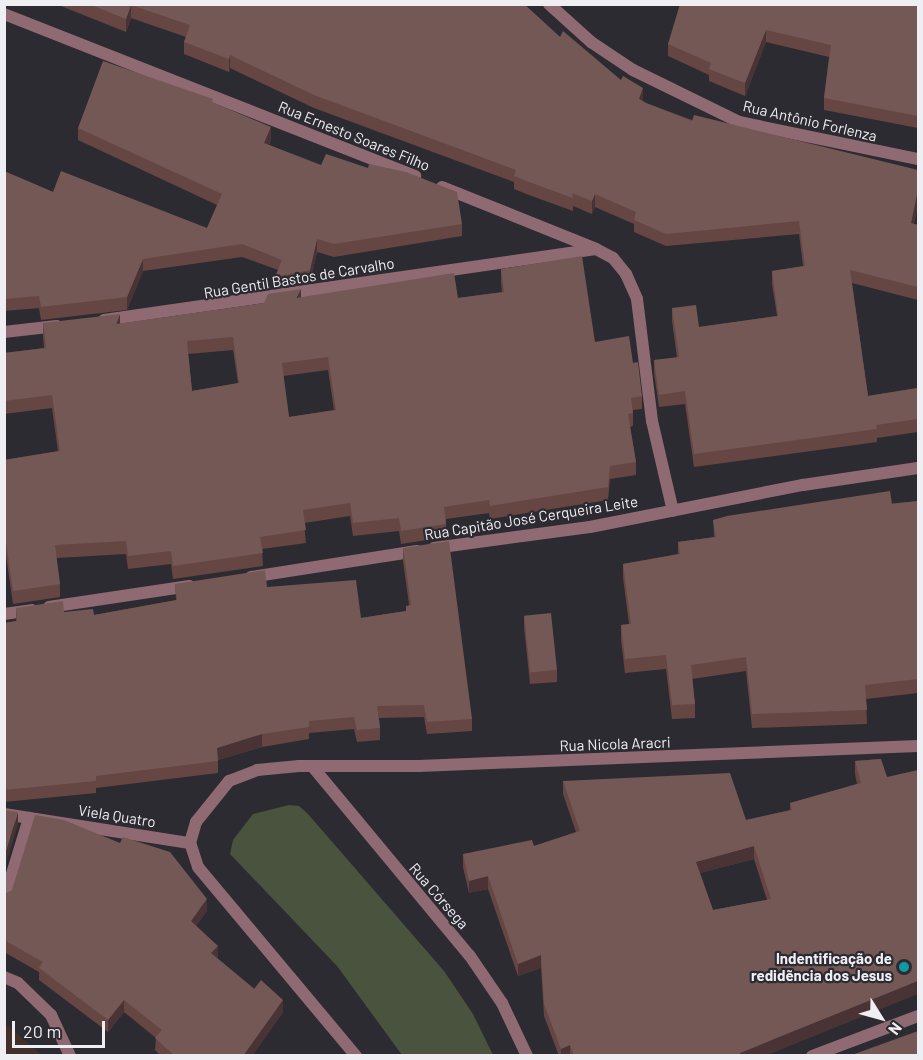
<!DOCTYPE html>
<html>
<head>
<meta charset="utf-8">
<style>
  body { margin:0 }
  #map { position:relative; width:923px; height:1060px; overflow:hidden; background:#2d2b32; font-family:Barlow,sans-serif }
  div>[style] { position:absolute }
  .education>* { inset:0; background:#422e2a }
  .green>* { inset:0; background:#49533e }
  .street>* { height:12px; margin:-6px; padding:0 6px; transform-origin:6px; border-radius:6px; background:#906a72 }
  .wall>* { inset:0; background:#654643 }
  .shaded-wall>* { inset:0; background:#493334 }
  .building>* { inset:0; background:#745856; transform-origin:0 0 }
  .dots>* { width:16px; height:16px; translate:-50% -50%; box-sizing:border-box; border:3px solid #2d2b32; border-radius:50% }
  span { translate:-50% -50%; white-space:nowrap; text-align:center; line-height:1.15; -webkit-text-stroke:4.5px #2d2b32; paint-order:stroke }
  .street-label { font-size:15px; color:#efeef3 }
  .poi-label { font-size:15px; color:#efeef3; font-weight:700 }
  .right { translate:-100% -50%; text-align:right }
  .frame { position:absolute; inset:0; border:6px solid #efeef3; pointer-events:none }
  .north { position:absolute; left:851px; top:988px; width:60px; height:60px; -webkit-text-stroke:4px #2d2b32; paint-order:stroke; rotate:127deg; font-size:16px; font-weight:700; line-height:24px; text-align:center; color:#efeef3 }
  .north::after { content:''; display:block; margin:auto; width:21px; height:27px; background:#efeef3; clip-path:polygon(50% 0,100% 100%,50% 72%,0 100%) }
  .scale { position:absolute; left:12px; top:1021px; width:93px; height:27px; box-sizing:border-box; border:3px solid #efeef3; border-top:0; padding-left:8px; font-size:18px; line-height:21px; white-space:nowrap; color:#efeef3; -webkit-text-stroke:4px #2d2b32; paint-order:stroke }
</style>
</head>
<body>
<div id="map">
  <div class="education">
    <div style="clip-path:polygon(4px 1024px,6px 1024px,42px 1055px,5px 1055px)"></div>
  </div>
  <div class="green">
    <div style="clip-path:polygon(289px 805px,299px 806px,308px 814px,444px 971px,473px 1014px,493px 1055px,402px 1055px,337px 966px,230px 854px,233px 840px,253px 814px)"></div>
  </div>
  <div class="street">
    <div style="left:549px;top:4px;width:57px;rotate:42.1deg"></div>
    <div style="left:591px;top:42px;width:50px;rotate:33.7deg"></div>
    <div style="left:633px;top:70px;width:118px;rotate:26.1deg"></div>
    <div style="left:739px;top:122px;width:183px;rotate:11.7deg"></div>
    <div style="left:4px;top:14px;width:442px;rotate:21.5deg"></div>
    <div style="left:442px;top:187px;width:166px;rotate:21.9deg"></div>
    <div style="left:596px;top:249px;width:19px;rotate:28deg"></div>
    <div style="left:613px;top:258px;width:21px;rotate:51deg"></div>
    <div style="left:626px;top:274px;width:27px;rotate:66deg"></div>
    <div style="left:637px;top:299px;width:123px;rotate:83deg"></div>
    <div style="left:652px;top:421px;width:92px;rotate:76.9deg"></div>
    <div style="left:104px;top:320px;width:495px;rotate:-8.2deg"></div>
    <div style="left:4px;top:332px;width:53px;rotate:-6.5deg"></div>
    <div style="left:434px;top:548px;width:157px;rotate:-7.7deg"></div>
    <div style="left:590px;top:527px;width:217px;rotate:-11.2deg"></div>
    <div style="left:803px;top:485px;width:116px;rotate:-8.4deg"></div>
    <div style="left:251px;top:577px;width:168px;rotate:-8.9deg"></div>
    <div style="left:49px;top:607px;width:142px;rotate:-8.5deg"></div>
    <div style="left:4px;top:614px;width:28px;rotate:-8deg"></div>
    <div style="left:312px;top:766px;width:247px;rotate:50.3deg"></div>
    <div style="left:470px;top:956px;width:57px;rotate:55.8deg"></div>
    <div style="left:502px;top:1003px;width:59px;rotate:64.7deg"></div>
    <div style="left:4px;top:814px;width:188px;rotate:8.9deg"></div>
    <div style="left:4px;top:900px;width:86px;rotate:-73deg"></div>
    <div style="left:4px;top:977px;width:15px;rotate:23deg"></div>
    <div style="left:18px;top:983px;width:46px;rotate:44.1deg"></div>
    <div style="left:51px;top:1015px;width:45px;rotate:65.1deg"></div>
    <div style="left:356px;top:1056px;width:246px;rotate:-129.9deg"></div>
    <div style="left:198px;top:867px;width:25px;rotate:-108deg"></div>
    <div style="left:190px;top:843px;width:22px;rotate:-74deg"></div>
    <div style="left:196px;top:822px;width:53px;rotate:-51.2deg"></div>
    <div style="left:229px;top:781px;width:30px;rotate:-21deg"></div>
    <div style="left:257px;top:770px;width:42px;rotate:-5.4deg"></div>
    <div style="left:299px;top:766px;width:120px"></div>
    <div style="left:419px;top:766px;width:499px;rotate:-2.3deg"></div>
    <div style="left:812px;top:1056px;width:113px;rotate:-20.7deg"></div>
  </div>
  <div class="wall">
    <div style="clip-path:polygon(56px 4px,524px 4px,560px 37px,646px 103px,918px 203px,914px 224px,918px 225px,918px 300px,852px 283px,868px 396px,917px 388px,917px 377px,918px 376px,918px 432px,877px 438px,877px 442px,694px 467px,685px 404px,659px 407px,654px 373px,654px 360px,677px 358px,672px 321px,672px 308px,699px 327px,777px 316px,772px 284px,772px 271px,803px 266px,799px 234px,666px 246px,634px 232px,634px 224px,595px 207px,592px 214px,573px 206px,573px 211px,529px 195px,514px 189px,514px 182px,314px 108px,230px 68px,229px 72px,184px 54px,184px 42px,186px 37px,131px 18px,126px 32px)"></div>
    <div style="clip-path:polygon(918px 4px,918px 128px,824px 110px,824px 98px,829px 57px,766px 42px,745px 96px,709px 81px,709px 75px,668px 56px,668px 44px)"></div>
    <div style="clip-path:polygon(213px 103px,271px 140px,269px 145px,462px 224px,462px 236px,334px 257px,317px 252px,310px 282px,275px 289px,275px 277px,278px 270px,242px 257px,143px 271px,127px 310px,41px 320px,39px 308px,4px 311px,4px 171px,53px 192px,207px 228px,217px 205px,78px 140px,78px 128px)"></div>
    <div style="clip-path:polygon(evenodd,501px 269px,595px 342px,633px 363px,642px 396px,642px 409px,633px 410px,633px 426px,630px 427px,636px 462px,636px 475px,610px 479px,608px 500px,490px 519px,489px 513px,446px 519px,446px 537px,401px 544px,399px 531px,353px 536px,350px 516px,304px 523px,306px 543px,262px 549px,263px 566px,173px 579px,171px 564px,128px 569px,126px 554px,56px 558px,60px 584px,60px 597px,13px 604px,4px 542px,4px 460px,58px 451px,52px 408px,4px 414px,4px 353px,44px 348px,43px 336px,43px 323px,120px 324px,301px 298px,458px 298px,502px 292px,501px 282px,501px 269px,233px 350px,238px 383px,192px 391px,188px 354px,233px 350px,501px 269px,328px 370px,334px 410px,289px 417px,283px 376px,328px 370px)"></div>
    <div style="clip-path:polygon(918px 327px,918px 353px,917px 341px,917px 328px)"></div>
    <div style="clip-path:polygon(918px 501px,918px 693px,866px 699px,867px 724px,752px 728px,746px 671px,692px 679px,695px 704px,695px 718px,672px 719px,666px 669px,625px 673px,621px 640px,621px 625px,629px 624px,623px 578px,623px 564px,678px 554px,678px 542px,714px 537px,713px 520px)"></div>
    <div style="clip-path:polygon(403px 548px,472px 719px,472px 731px,427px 734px,424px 717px,379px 718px,380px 728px,380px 740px,357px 742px,354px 729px,309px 733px,309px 739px,262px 747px,218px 760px,218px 773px,96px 788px,96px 793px,4px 802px,4px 623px,16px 621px,16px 608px,94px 615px,176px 600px,175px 584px,267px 587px,361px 618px,406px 611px,409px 605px,403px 561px)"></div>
    <div style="clip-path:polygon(524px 616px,557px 670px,557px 682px,530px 684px,524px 627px)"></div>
    <div style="clip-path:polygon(evenodd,881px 759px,765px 1056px,559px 1056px,544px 1016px,541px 968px,518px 976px,488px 889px,469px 893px,463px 867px,463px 854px,534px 846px,576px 832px,563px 794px,563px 781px,746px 820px,790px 810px,790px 803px,857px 784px,855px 774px,855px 761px,881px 759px,754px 859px,767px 900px,713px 910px,700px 873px,754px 859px)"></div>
    <div style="clip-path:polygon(4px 894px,207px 911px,196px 926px,217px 958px,283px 1012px,252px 1056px,161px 1056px,155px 1050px,156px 1038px,124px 1012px,108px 1032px,39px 980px,39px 972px,4px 952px)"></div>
  </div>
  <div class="shaded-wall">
    <div style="clip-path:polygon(131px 5px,131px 18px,126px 32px,126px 19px)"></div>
    <div style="clip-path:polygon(766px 30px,766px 42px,745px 96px,745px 83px)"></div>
    <div style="clip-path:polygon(230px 55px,230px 68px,229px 72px,229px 59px)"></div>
    <div style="clip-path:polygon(643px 88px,643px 101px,639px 99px)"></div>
    <div style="clip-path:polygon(271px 127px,271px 140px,264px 156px,264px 143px)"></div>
    <div style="clip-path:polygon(918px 190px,918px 203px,911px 236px,911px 223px)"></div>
    <div style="clip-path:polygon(595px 194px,595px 207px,592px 214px,592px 201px)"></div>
    <div style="clip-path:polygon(317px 239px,317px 252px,310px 282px,310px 270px)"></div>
    <div style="clip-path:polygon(143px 259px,143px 271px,127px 310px,127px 297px)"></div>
    <div style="clip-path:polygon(301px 289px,301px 302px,296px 298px)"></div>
    <div style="clip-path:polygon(120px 314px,120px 327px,116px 324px)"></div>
    <div style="clip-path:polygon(262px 734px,262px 747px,217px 760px,217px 748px)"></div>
    <div style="clip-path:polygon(18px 812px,18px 825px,4px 870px,4px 858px)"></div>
    <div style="clip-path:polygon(754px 846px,754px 859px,696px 874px,696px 862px)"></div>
    <div style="clip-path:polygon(488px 876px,488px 889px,469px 893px,469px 881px)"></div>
    <div style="clip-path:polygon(207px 899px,207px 911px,191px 933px,191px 921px)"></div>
    <div style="clip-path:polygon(218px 946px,218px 958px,211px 965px,211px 953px)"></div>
    <div style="clip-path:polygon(541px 955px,541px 968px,518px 976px,518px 964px)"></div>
    <div style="clip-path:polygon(918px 981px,918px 994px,765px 1056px,740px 1056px,740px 1053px)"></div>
    <div style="clip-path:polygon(124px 1000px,124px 1012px,108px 1032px,108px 1020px)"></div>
    <div style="clip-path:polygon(283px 1000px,283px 1012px,252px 1056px,243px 1056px)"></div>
    <div style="clip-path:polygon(570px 1045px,570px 1056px,561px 1056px,561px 1049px)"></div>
  </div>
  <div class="building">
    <div style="clip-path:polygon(89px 4px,524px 4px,560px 37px,563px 31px,621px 80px,623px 76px,643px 88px,639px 99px,646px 103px,692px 121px,694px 115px,918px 170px,918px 190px,911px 223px,918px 225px,918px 287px,850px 270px,868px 396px,918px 388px,918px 419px,876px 425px,877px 429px,694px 454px,685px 391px,659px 395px,654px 360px,679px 357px,672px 308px,696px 305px,699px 327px,778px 316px,772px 271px,805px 266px,799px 221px,666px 234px,634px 220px,636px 212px,595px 194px,592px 201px,572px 193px,573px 198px,529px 182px,514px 176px,516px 170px,314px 95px,230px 55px,229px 59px,184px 42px,190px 25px,131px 5px,126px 19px)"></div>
    <div style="clip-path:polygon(680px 4px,918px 4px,918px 116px,824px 98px,831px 45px,766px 30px,745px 83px,709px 69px,711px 63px,668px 44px)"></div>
    <div style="clip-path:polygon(103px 61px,213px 99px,212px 102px,271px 127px,264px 143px,321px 165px,326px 154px,368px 168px,369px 164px,406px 172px,457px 192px,462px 224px,334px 244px,317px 239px,310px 270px,275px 277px,282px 260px,242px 244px,143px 259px,127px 297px,41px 307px,39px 296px,4px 299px,4px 171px,53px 192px,61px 171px,207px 228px,222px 194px,78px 128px)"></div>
    <div style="clip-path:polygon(evenodd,582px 256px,595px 342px,629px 336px,633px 363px,638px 362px,642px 396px,631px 398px,633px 413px,628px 414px,636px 462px,610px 466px,608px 487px,490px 506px,489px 500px,444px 507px,446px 524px,401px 531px,399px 518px,353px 523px,350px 503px,303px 510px,306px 530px,260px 537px,263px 553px,173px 566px,171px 551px,128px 556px,126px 541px,55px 545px,60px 584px,13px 591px,4px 529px,4px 460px,60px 451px,52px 395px,4px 401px,4px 353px,46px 348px,43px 323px,120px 314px,116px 324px,264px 303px,268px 294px,301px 289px,296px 298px,454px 273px,458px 298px,504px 292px,501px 269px,582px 256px,233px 337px,239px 383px,192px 391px,187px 341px,233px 337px,582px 256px,328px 357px,336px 410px,289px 417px,282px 363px,328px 357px)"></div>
    <div style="clip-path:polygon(918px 327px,918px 340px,917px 328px)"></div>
    <div style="clip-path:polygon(890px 491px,892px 504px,918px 501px,918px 679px,865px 685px,867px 710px,752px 714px,746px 657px,691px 665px,695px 704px,672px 705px,666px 655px,625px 659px,621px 625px,631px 624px,623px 564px,680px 554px,678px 542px,716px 537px,713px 520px,727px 516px)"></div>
    <div style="clip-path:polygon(449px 541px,472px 719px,427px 722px,424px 705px,377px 706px,380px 728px,357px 730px,354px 717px,309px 721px,309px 727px,262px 734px,217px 748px,218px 761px,96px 776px,96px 781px,4px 790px,4px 710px,5px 710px,4px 700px,4px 623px,17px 621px,16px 608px,63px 601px,64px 612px,93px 609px,94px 615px,177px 600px,175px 584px,265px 570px,267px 587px,356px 580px,361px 618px,406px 611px,406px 606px,411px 605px,403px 548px)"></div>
    <div style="left:551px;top:613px;width:57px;height:27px;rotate:84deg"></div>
    <div style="clip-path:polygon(evenodd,881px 759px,887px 777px,918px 770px,918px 981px,740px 1053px,741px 1056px,581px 1056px,580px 1054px,574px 1056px,570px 1045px,561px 1049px,544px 1004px,541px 955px,518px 964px,488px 876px,469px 881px,463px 854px,532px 840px,534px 846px,580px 831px,563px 781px,730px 773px,746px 820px,792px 810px,790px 803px,861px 783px,855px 761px,881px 759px,754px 846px,771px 899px,713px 910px,696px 862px,754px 846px)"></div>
    <div style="clip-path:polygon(4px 810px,18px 812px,4px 858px)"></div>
    <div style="clip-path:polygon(35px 815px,64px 820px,120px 843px,123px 837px,170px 852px,207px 899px,191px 921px,218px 946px,211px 953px,254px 989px,261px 980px,283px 1000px,243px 1056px,175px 1056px,155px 1038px,162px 1030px,124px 1000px,108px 1020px,39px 968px,43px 962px,4px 940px,4px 894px,12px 890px)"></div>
    <div style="clip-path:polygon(918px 1031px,918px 1056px,849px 1056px)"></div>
  </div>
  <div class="dots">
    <div style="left:904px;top:967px;background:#0f9aa8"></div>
  </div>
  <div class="street-label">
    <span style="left:810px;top:121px;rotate:13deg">Rua Antônio Forlenza</span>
    <span style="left:354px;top:136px;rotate:22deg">Rua Ernesto Soares Filho</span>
    <span style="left:299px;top:278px;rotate:-9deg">Rua Gentil Bastos de Carvalho</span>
    <span style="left:531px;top:518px;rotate:-9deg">Rua Capitão José Cerqueira Leite</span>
    <span style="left:615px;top:744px;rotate:-2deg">Rua Nicola Aracri</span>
    <span style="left:117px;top:816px;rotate:9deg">Viela Quatro</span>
    <span style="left:439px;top:896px;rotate:49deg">Rua Córsega</span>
  </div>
  <div class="poi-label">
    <span class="right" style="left:892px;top:967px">Indentificação de<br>redidẽncia dos Jesus</span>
  </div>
  <div class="frame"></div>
  <div class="north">N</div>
  <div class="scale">20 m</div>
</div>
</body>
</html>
